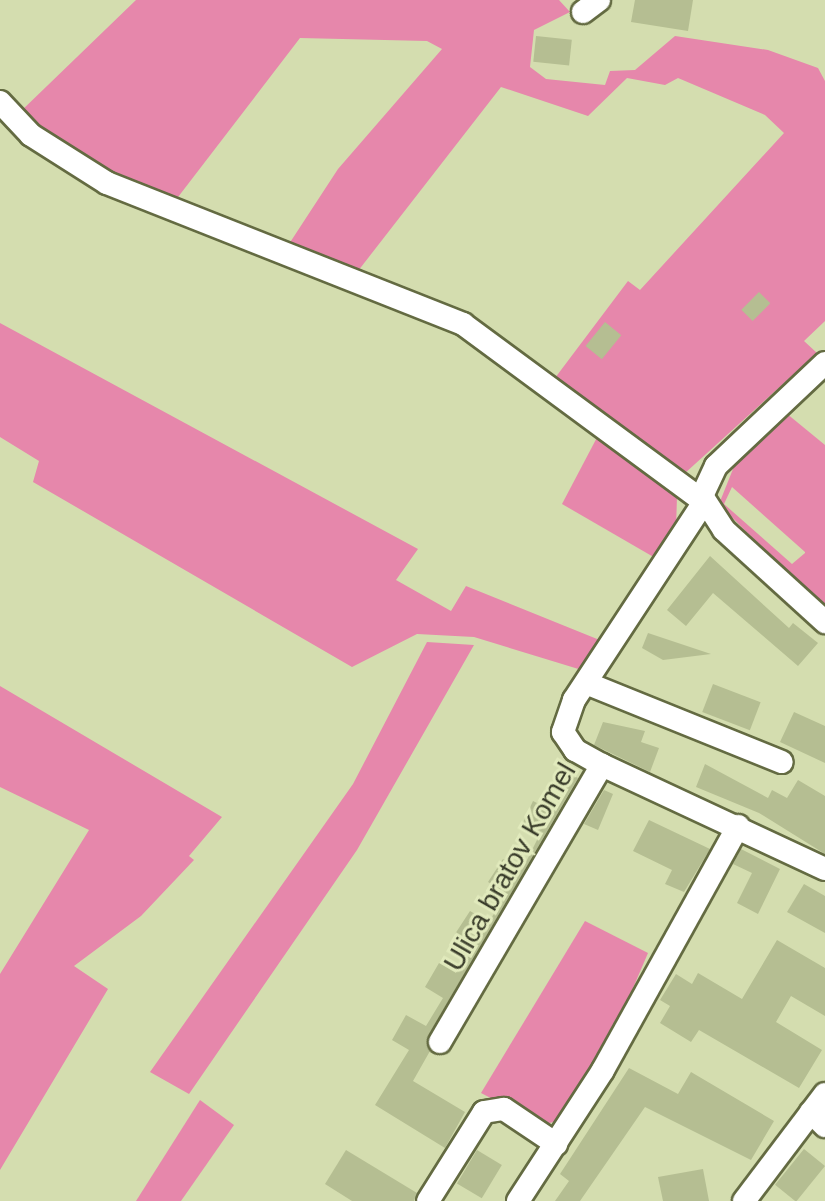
<!DOCTYPE html>
<html>
<head>
<meta charset="utf-8">
<style>
  body { margin:0 }
  #map { position:relative; width:825px; height:1201px; overflow:hidden; background:#d4ddaf; font-family:Arial,sans-serif }
  div>[style] { position:absolute }
  .green>* { inset:0; background:#e687ab }
  .building>* { inset:0; background:#b5be92; transform-origin:0 0 }
  .roads { filter:drop-shadow(2px 0 #646b42) drop-shadow(-2px 0 #646b42) drop-shadow(0 2px #646b42) drop-shadow(0 -2px #646b42) }
  .street>* { height:22px; margin:-11px; padding:0 11px; transform-origin:11px; border-radius:11px; background:#fff }
  span { translate:-50% -50%; white-space:nowrap; text-align:center; line-height:1.15; -webkit-text-stroke:6px #e1eabc; paint-order:stroke }
  .street-label { font-size:28px; color:#3a3d2b }
</style>
</head>
<body>
<div id="map">
  <div class="green">
    <div style="clip-path:polygon(136px 0,559px 0,570px 12px,534px 30px,530px 67px,546px 79px,605px 85px,610px 71px,635px 70px,675px 36px,768px 50px,818px 68px,825px 81px,825px 321px,804px 341px,817px 353px,684px 474px,555px 378px,628px 281px,640px 290px,784px 133px,765px 115px,678px 78px,665px 85px,627px 78px,588px 116px,501px 87px,358px 271px,289px 244px,338px 169px,442px 49px,427px 41px,300px 38px,175px 201px,97px 169px,18px 114px)"></div>
    <div style="clip-path:polygon(0 323px,418px 549px,396px 580px,451px 611px,466px 586px,607px 643px,585px 671px,474px 637px,417px 634px,352px 667px,33px 482px,39px 461px,0 437px)"></div>
    <div style="clip-path:polygon(evenodd,786px 413px,825px 445px,825px 612px,719px 504px,735px 464px,786px 413px,732px 487px,805px 552px,805px 553px,792px 564px,724px 504px,732px 487px)"></div>
    <div style="clip-path:polygon(602px 428px,677px 496px,676px 528px,657px 559px,562px 504px)"></div>
    <div style="clip-path:polygon(427px 642px,474px 645px,357px 850px,189px 1094px,150px 1072px,353px 784px)"></div>
    <div style="clip-path:polygon(0 686px,222px 817px,189px 856px,194px 860px,141px 916px,74px 966px,108px 989px,0 1170px,0 974px,89px 830px,0 787px)"></div>
    <div style="clip-path:polygon(585px 921px,648px 953px,612px 1037px,563px 1119px,543px 1125px,481px 1093px)"></div>
    <div style="clip-path:polygon(200px 1100px,234px 1125px,181px 1201px,136px 1201px)"></div>
  </div>
  <div class="building">
    <div style="clip-path:polygon(635px 0,693px 0,688px 31px,631px 22px)"></div>
    <div style="left:536px;top:36px;width:36px;height:26px;rotate:6deg"></div>
    <div style="left:759px;top:292px;width:16px;height:25px;rotate:45deg"></div>
    <div style="left:605px;top:322px;width:21px;height:31px;rotate:39deg"></div>
    <div style="clip-path:polygon(710px 556px,789px 628px,793px 623px,818px 643px,798px 666px,713px 593px,686px 626px,667px 610px)"></div>
    <div style="clip-path:polygon(648px 633px,711px 654px,663px 660px,642px 648px)"></div>
    <div style="left:713px;top:684px;width:51px;height:30px;rotate:21deg"></div>
    <div style="clip-path:polygon(794px 712px,825px 726px,825px 763px,780px 742px)"></div>
    <div style="clip-path:polygon(603px 722px,645px 731px,641px 742px,659px 748px,650px 772px,594px 745px)"></div>
    <div style="clip-path:polygon(705px 764px,768px 798px,772px 790px,787px 798px,798px 780px,825px 796px,825px 854px,759px 813px,696px 787px)"></div>
    <div style="clip-path:polygon(570px 774px,578px 778px,428px 1036px,430px 1051px,413px 1081px,465px 1112px,445px 1148px,375px 1105px,409px 1050px,392px 1040px,406px 1015px,426px 1026px,443px 998px,425px 987px,439px 963px,456px 973px,473px 946px,455px 934px,470px 911px,489px 922px,506px 893px,488px 882px,503px 859px,522px 870px,539px 836px,521px 827px,533px 801px,553px 811px)"></div>
    <div style="clip-path:polygon(604px 790px,613px 794px,598px 830px,584px 824px)"></div>
    <div style="clip-path:polygon(649px 820px,710px 849px,684px 892px,665px 884px,672px 870px,633px 851px)"></div>
    <div style="clip-path:polygon(741px 849px,780px 869px,758px 914px,737px 903px,752px 873px,733px 864px)"></div>
    <div style="clip-path:polygon(804px 884px,825px 896px,825px 933px,787px 912px)"></div>
    <div style="clip-path:polygon(777px 940px,825px 968px,825px 1016px,791px 996px,776px 1022px,822px 1050px,799px 1088px,699px 1030px,691px 1042px,660px 1023px,670px 1006px,660px 1000px,676px 974px,692px 984px,698px 973px,742px 999px)"></div>
    <div style="clip-path:polygon(629px 1068px,678px 1094px,691px 1072px,774px 1121px,751px 1160px,645px 1107px,580px 1201px,555px 1201px,569px 1181px,560px 1174px)"></div>
    <div style="left:804px;top:1149px;width:27px;height:46px;rotate:39deg"></div>
    <div style="clip-path:polygon(346px 1150px,417px 1193px,414px 1201px,352px 1201px,325px 1184px)"></div>
    <div style="left:477px;top:1150px;width:29px;height:39px;rotate:31deg"></div>
    <div style="clip-path:polygon(703px 1169px,709px 1201px,663px 1201px,658px 1177px)"></div>
  </div>
  <div class="roads">
    <div class="street">
      <div style="left:583px;top:12px;width:20px;rotate:-37deg"></div>
      <div style="left:0;top:102px;width:45px;rotate:46.8deg"></div>
      <div style="left:31px;top:135px;width:90px;rotate:32.3deg"></div>
      <div style="left:107px;top:183px;width:383px;rotate:21.6deg"></div>
      <div style="left:463px;top:324px;width:300px;rotate:36.4deg"></div>
      <div style="left:825px;top:363px;width:150px;rotate:136.6deg"></div>
      <div style="left:716px;top:466px;width:33px;rotate:115deg"></div>
      <div style="left:702px;top:496px;width:40px;rotate:57.1deg"></div>
      <div style="left:724px;top:530px;width:137px;rotate:42.3deg"></div>
      <div style="left:704px;top:502px;width:237px;rotate:123.3deg"></div>
      <div style="left:574px;top:700px;width:34px;rotate:109deg"></div>
      <div style="left:563px;top:732px;width:22px;rotate:56deg"></div>
      <div style="left:575px;top:750px;width:31px;rotate:29deg"></div>
      <div style="left:602px;top:765px;width:246px;rotate:25deg"></div>
      <div style="left:586px;top:683px;width:211px;rotate:22deg"></div>
      <div style="left:440px;top:1042px;width:321px;rotate:-59.7deg"></div>
      <div style="left:811px;top:1112px;width:20px;rotate:45deg"></div>
      <div style="left:428px;top:1201px;width:105px;rotate:-57.8deg"></div>
      <div style="left:484px;top:1112px;width:20px;rotate:-9deg"></div>
      <div style="left:504px;top:1109px;width:63px;rotate:33.9deg"></div>
      <div style="left:518px;top:1201px;width:156px;rotate:-57deg"></div>
      <div style="left:603px;top:1070px;width:279px;rotate:-61deg"></div>
      <div style="left:744px;top:1201px;width:134px;rotate:-52.9deg"></div>
    </div>
  </div>
  <div class="street-label">
    <span style="left:510px;top:867px;rotate:-60deg">Ulica bratov Komel</span>
  </div>
</div>
</body>
</html>
